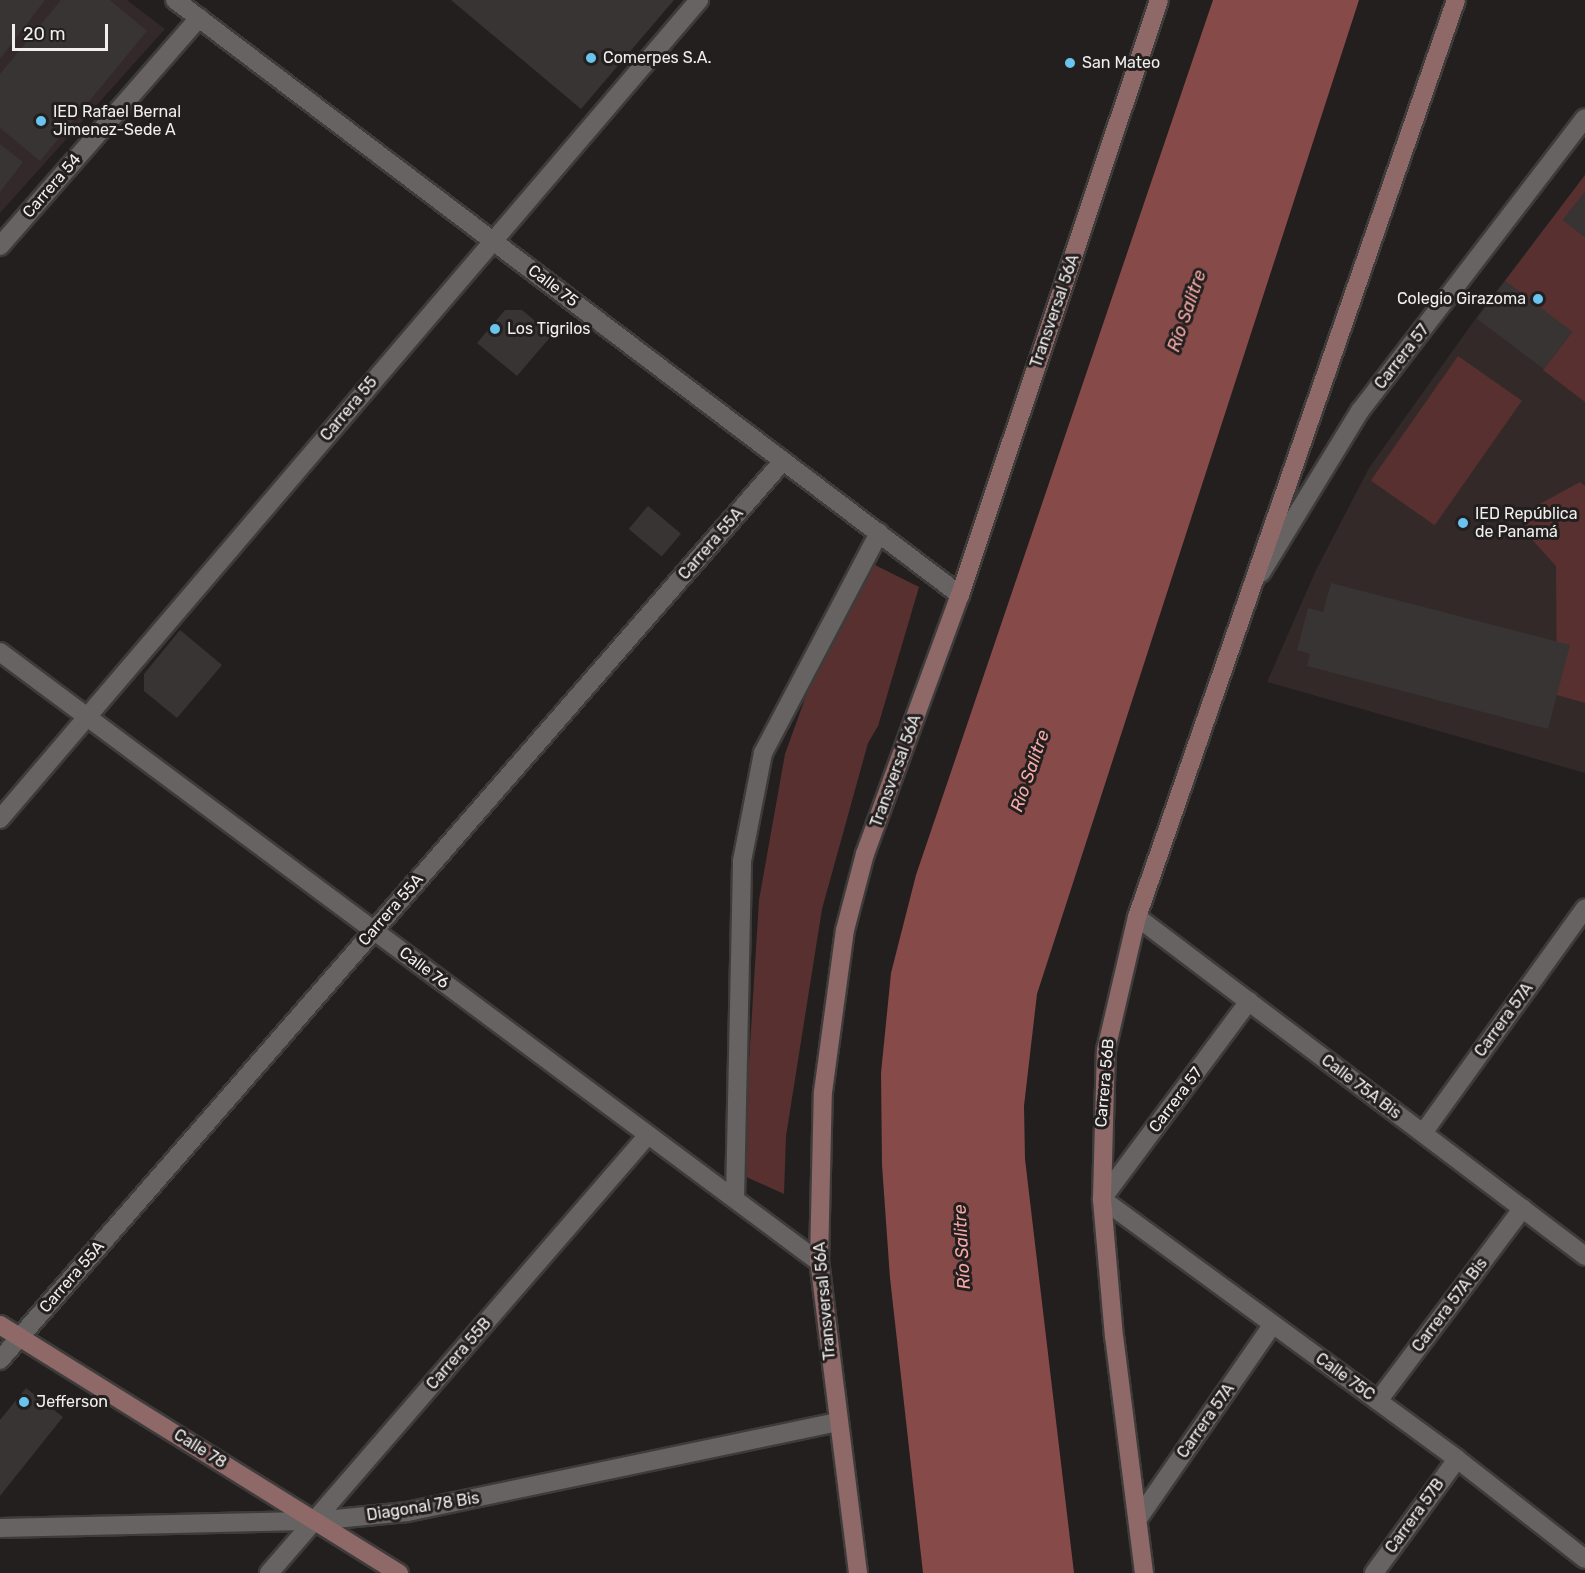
<!DOCTYPE html>
<html>
<head>
<meta charset="utf-8">
<style>
  body { margin:0 }
  #map { position:relative; width:1585px; height:1573px; overflow:hidden; background:#231f1f; font-family:Rubik,sans-serif }
  div>[style] { position:absolute }
  .built>* { inset:0; background:#332928 }
  .green>* { inset:0; background:#58302f; transform-origin:0 0 }
  .water>* { inset:0; background:#864a49 }
  .building>* { inset:0; background:#383434; transform-origin:0 0 }
  .roads { filter:drop-shadow(2px 0 #3e3b3b) drop-shadow(-2px 0 #3e3b3b) drop-shadow(0 2px #3e3b3b) drop-shadow(0 -2px #3e3b3b) }
  .street>* { height:18px; margin:-9px; padding:0 9px; transform-origin:9px; border-radius:9px; background:#676363 }
  .secondary>* { height:18px; margin:-9px; padding:0 9px; transform-origin:9px; border-radius:9px; background:#8f6868 }
  .dots>* { width:16px; height:16px; translate:-50% -50%; box-sizing:border-box; border:3px solid #231f1f; border-radius:50% }
  span { translate:-50% -50%; white-space:nowrap; text-align:center; line-height:1.15; -webkit-text-stroke:6px #231f1f; paint-order:stroke }
  .poi-label { font-size:16px; color:#f1eeee }
  .left { translate:0 -50%; text-align:left }
  .right { translate:-100% -50%; text-align:right }
  .street-label { font-size:16px; color:#f1eeee }
  .water-label { font-size:18px; color:#f5aaa7; font-style:italic }
  .scale { position:absolute; left:12px; top:24px; width:96px; height:27px; box-sizing:border-box; border:3px solid #f1eeee; border-top:0; padding-left:8px; font-size:18px; line-height:21px; white-space:nowrap; color:#f1eeee; -webkit-text-stroke:4px #231f1f; paint-order:stroke }
</style>
</head>
<body>
<div id="map">
  <div class="built">
    <div style="clip-path:polygon(0 0,127px 0,165px 29px,0 213px)"></div>
    <div style="clip-path:polygon(1585px 175px,1585px 773px,1267px 682px,1316px 570px,1369px 468px,1476px 318px)"></div>
  </div>
  <div class="green">
    <div style="clip-path:polygon(1585px 175px,1585px 192px,1563px 220px,1585px 237px,1585px 402px,1543px 370px,1572px 332px,1505px 281px)"></div>
    <div style="left:1458px;top:356px;width:78px;height:152px;rotate:35deg"></div>
    <div style="clip-path:polygon(1580px 482px,1585px 486px,1585px 703px,1557px 695px,1556px 566px,1526px 533px,1527px 511px)"></div>
    <div style="clip-path:polygon(871px 563px,919px 587px,878px 726px,868px 743px,822px 909px,786px 1136px,784px 1194px,742px 1175px,759px 900px,785px 754px,824px 646px)"></div>
  </div>
  <div class="water">
    <div style="clip-path:polygon(1213px 0,1359px 0,1037px 994px,1024px 1106px,1025px 1159px,1074px 1573px,923px 1573px,890px 1278px,882px 1165px,881px 1073px,891px 973px,916px 875px)"></div>
  </div>
  <div class="building">
    <div style="clip-path:polygon(0 0,45px 0,0 59px)"></div>
    <div style="clip-path:polygon(61px 0,110px 0,147px 31px,40px 161px,0 128px,0 74px)"></div>
    <div style="clip-path:polygon(451px 0,674px 0,581px 109px)"></div>
    <div style="clip-path:polygon(0 144px,23px 162px,0 192px)"></div>
    <div style="clip-path:polygon(1585px 192px,1585px 237px,1563px 220px)"></div>
    <div style="left:1505px;top:281px;width:84px;height:47px;rotate:37deg"></div>
    <div style="clip-path:polygon(505px 310px,522px 310px,552px 335px,517px 376px,477px 343px)"></div>
    <div style="left:648px;top:506px;width:43px;height:30px;rotate:40deg"></div>
    <div style="clip-path:polygon(1331px 583px,1570px 645px,1548px 729px,1307px 666px,1310px 654px,1297px 650px,1308px 608px,1323px 612px)"></div>
    <div style="clip-path:polygon(180px 630px,222px 665px,177px 718px,144px 691px,144px 674px)"></div>
    <div style="clip-path:polygon(26px 1388px,63px 1417px,0 1496px,0 1420px)"></div>
  </div>
  <div class="roads">
    <div class="street">
      <div style="left:175px;top:0;width:985px;rotate:37.16deg"></div>
      <div style="left:0;top:246px;width:303px;rotate:-48.9deg"></div>
      <div style="left:1261px;top:573px;width:190px;rotate:-58.6deg"></div>
      <div style="left:1360px;top:411px;width:369px;rotate:-52.5deg"></div>
      <div style="left:0;top:652px;width:1021px;rotate:36.68deg"></div>
      <div style="left:0;top:819px;width:1077px;rotate:-49.52deg"></div>
      <div style="left:1137px;top:917px;width:562px;rotate:37.11deg"></div>
      <div style="left:1249px;top:1001px;width:247px;rotate:126.6deg"></div>
      <div style="left:1102px;top:1199px;width:440px;rotate:36.2deg"></div>
      <div style="left:1457px;top:1459px;width:162px;rotate:38deg"></div>
      <div style="left:1423px;top:1133px;width:277px;rotate:-54.2deg"></div>
      <div style="left:735px;top:1199px;width:338px;rotate:-88.8deg"></div>
      <div style="left:742px;top:861px;width:110px;rotate:-79deg"></div>
      <div style="left:763px;top:753px;width:249px;rotate:-62.2deg"></div>
      <div style="left:0;top:1360px;width:1192px;rotate:-48.95deg"></div>
      <div style="left:1378px;top:1401px;width:241px;rotate:-53.1deg"></div>
      <div style="left:1138px;top:1519px;width:237px;rotate:-55.3deg"></div>
      <div style="left:0;top:1528px;width:315px;rotate:-1.3deg"></div>
      <div style="left:315px;top:1521px;width:92px;rotate:-5.6deg"></div>
      <div style="left:407px;top:1512px;width:440px;rotate:-11.8deg"></div>
      <div style="left:269px;top:1573px;width:579px;rotate:-49.13deg"></div>
      <div style="left:1374px;top:1573px;width:141px;rotate:-53.9deg"></div>
    </div>
    <div class="secondary">
      <div style="left:0;top:1325px;width:470px;rotate:31.9deg"></div>
      <div style="left:858px;top:1573px;width:313px;rotate:-97.1deg"></div>
      <div style="left:819px;top:1262px;width:170px;rotate:-88.7deg"></div>
      <div style="left:823px;top:1092px;width:163px;rotate:-82.3deg"></div>
      <div style="left:845px;top:930px;width:79px;rotate:-75.3deg"></div>
      <div style="left:865px;top:854px;width:276px;rotate:-69.9deg"></div>
      <div style="left:960px;top:595px;width:627px;rotate:-71.51deg"></div>
      <div style="left:1144px;top:1573px;width:238px;rotate:-97.2deg"></div>
      <div style="left:1114px;top:1337px;width:139px;rotate:-95deg"></div>
      <div style="left:1102px;top:1199px;width:149px;rotate:-88.5deg"></div>
      <div style="left:1106px;top:1050px;width:137px;rotate:-76.9deg"></div>
      <div style="left:1137px;top:917px;width:971px;rotate:-70.82deg"></div>
    </div>
  </div>
  <div class="dots">
    <div style="left:591px;top:58px;background:#69c4f0"></div>
    <div style="left:1070px;top:63px;background:#69c4f0"></div>
    <div style="left:41px;top:121px;background:#69c4f0"></div>
    <div style="left:1538px;top:299px;background:#69c4f0"></div>
    <div style="left:495px;top:329px;background:#69c4f0"></div>
    <div style="left:1463px;top:523px;background:#69c4f0"></div>
    <div style="left:24px;top:1402px;background:#69c4f0"></div>
  </div>
  <div class="poi-label">
    <span class="left" style="left:603px;top:58px">Comerpes S.A.</span>
    <span class="left" style="left:1082px;top:63px">San Mateo</span>
    <span class="left" style="left:53px;top:121px">IED Rafael Bernal<br>Jimenez-Sede A</span>
    <span class="right" style="left:1526px;top:299px">Colegio Girazoma</span>
    <span class="left" style="left:507px;top:329px">Los Tigrilos</span>
    <span class="left" style="left:1475px;top:523px">IED República<br>de Panamá</span>
    <span class="left" style="left:36px;top:1402px">Jefferson</span>
  </div>
  <div class="street-label">
    <span style="left:52px;top:186px;rotate:-49deg">Carrera 54</span>
    <span style="left:553px;top:286px;rotate:37deg">Calle 75</span>
    <span style="left:1055px;top:311px;rotate:-71deg">Transversal 56A</span>
    <span style="left:1402px;top:357px;rotate:-52deg">Carrera 57</span>
    <span style="left:349px;top:409px;rotate:-50deg">Carrera 55</span>
    <span style="left:711px;top:544px;rotate:-49deg">Carrera 55A</span>
    <span style="left:896px;top:771px;rotate:-70deg">Transversal 56A</span>
    <span style="left:391px;top:910px;rotate:-49deg">Carrera 55A</span>
    <span style="left:424px;top:968px;rotate:37deg">Calle 76</span>
    <span style="left:1504px;top:1020px;rotate:-54deg">Carrera 57A</span>
    <span style="left:1105px;top:1083px;rotate:-85deg">Carrera 56B</span>
    <span style="left:1361px;top:1087px;rotate:37deg">Calle 75A Bis</span>
    <span style="left:1176px;top:1100px;rotate:-53deg">Carrera 57</span>
    <span style="left:72px;top:1277px;rotate:-49deg">Carrera 55A</span>
    <span style="left:825px;top:1301px;rotate:-95deg">Transversal 56A</span>
    <span style="left:1450px;top:1305px;rotate:-53deg">Carrera 57A Bis</span>
    <span style="left:459px;top:1354px;rotate:-49deg">Carrera 55B</span>
    <span style="left:1345px;top:1377px;rotate:36deg">Calle 75C</span>
    <span style="left:1206px;top:1421px;rotate:-55deg">Carrera 57A</span>
    <span style="left:200px;top:1449px;rotate:32deg">Calle 78</span>
    <span style="left:423px;top:1507px;rotate:-9deg">Diagonal 78 Bis</span>
    <span style="left:1415px;top:1516px;rotate:-54deg">Carrera 57B</span>
  </div>
  <div class="water-label">
    <span style="left:1187px;top:311px;rotate:-71deg">Río Salitre</span>
    <span style="left:1030px;top:771px;rotate:-71deg">Río Salitre</span>
    <span style="left:962px;top:1247px;rotate:-93deg">Río Salitre</span>
  </div>
  <div class="scale">20 m</div>
</div>
</body>
</html>
